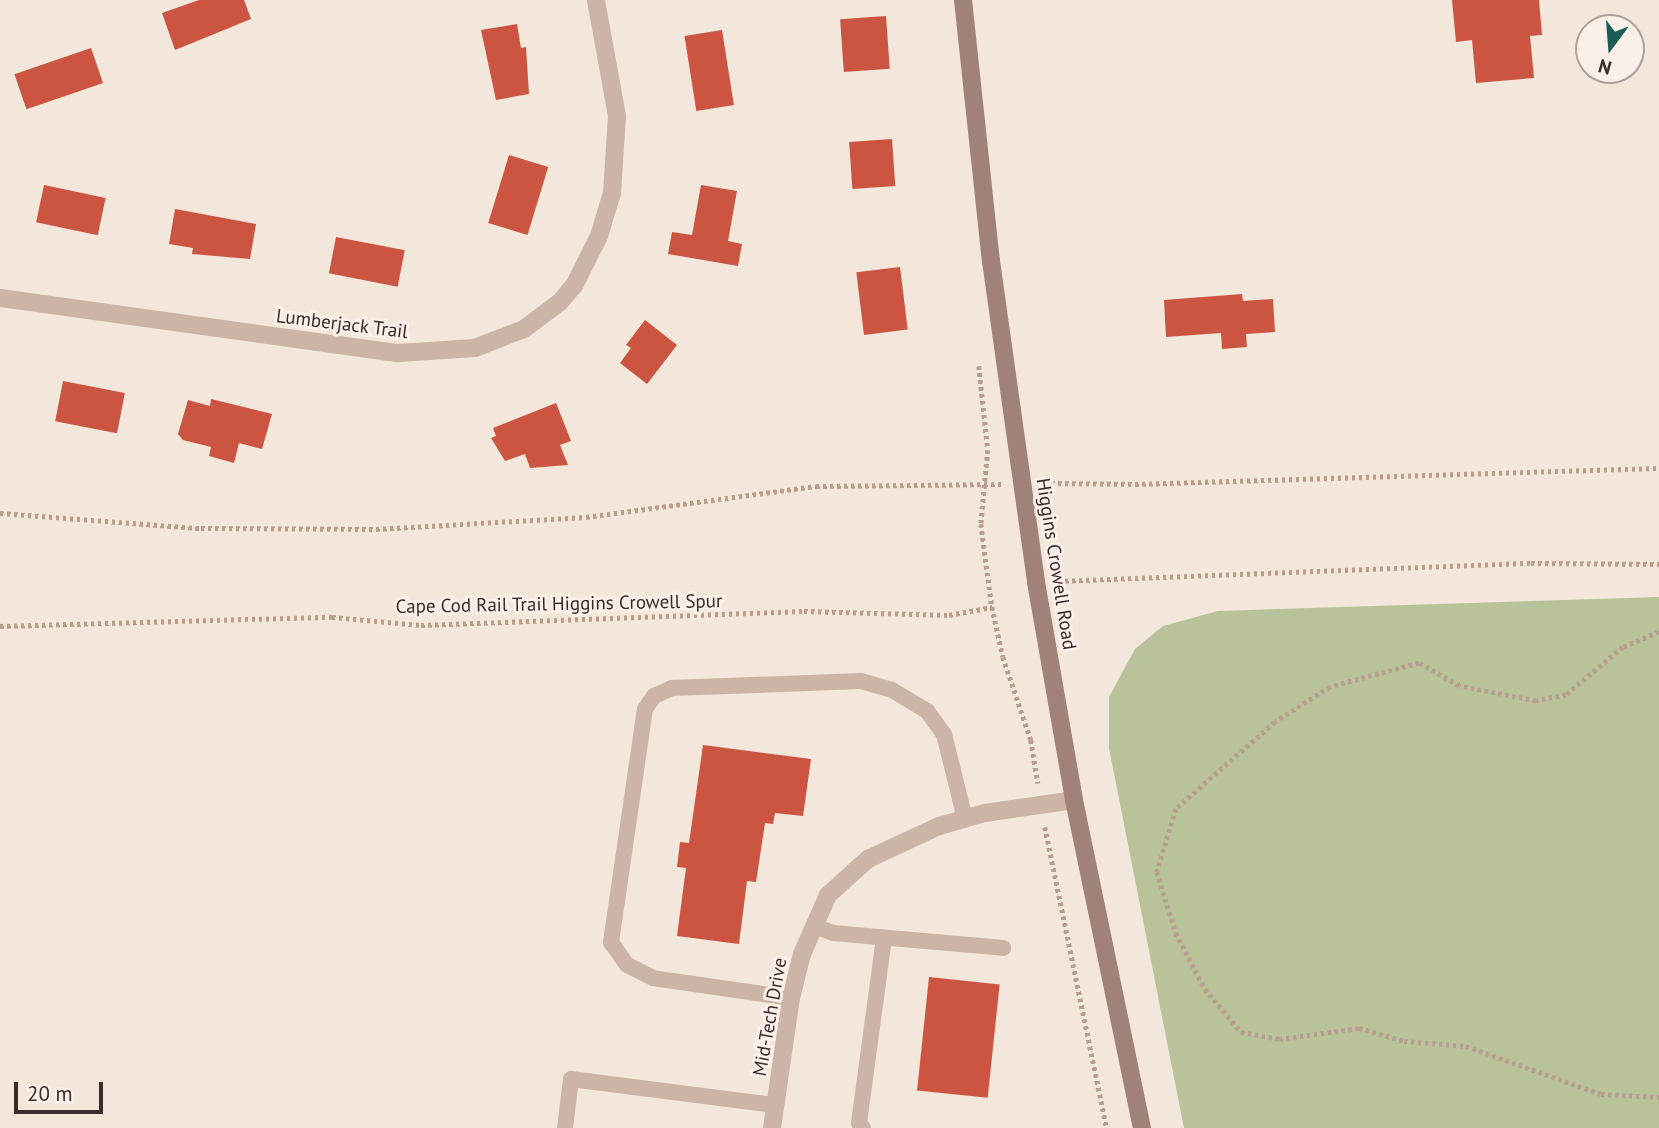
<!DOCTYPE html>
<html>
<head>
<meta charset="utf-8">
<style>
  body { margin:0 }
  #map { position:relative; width:1659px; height:1128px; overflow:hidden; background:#f3e6db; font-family:"PT Sans",sans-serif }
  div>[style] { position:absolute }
  .green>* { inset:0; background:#b9c39a }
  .building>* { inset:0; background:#cc5541; transform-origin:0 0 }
  .path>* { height:4.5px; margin-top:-2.25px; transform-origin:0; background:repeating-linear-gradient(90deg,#b89e91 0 3.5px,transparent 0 7px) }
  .lane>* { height:16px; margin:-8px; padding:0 8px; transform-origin:8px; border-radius:8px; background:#ccb4a6 }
  .street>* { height:18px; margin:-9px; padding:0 9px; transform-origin:9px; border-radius:9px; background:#ccb4a6 }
  .secondary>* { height:18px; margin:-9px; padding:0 9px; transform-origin:9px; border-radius:9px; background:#a08278 }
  span { translate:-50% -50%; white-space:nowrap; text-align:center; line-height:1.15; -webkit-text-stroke:6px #faf0e8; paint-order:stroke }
  .street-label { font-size:19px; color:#382b28 }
  .north { position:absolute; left:1575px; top:14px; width:70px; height:70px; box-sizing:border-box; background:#faf0e8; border:2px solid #aca19b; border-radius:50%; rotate:196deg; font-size:19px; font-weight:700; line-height:28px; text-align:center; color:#382b28 }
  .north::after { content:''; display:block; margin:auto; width:24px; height:32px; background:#1b5c59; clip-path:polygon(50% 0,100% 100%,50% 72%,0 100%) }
  .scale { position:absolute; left:14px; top:1082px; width:89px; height:32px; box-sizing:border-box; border:4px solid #382b28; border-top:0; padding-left:9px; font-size:21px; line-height:24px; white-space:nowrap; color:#382b28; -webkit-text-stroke:5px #faf0e8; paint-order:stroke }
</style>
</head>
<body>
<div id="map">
  <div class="green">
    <div style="clip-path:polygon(1659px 597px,1659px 1128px,1184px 1128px,1109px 748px,1109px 697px,1135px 649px,1163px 626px,1218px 611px)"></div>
  </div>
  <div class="building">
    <div style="clip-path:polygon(199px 0,244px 0,251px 19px,175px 50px,162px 13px)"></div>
    <div style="clip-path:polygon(1452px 0,1539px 0,1542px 35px,1530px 36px,1534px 78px,1476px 83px,1472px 40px,1456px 42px)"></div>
    <div style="left:886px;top:16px;width:53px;height:46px;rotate:86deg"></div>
    <div style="clip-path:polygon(517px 24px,521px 48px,526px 47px,529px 94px,496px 100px,481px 30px)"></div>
    <div style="left:722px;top:30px;width:76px;height:38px;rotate:81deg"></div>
    <div style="left:91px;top:48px;width:37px;height:81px;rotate:71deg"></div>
    <div style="left:892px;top:139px;width:47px;height:43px;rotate:86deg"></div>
    <div style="left:509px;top:155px;width:41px;height:71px;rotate:17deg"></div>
    <div style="left:44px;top:185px;width:63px;height:38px;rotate:12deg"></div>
    <div style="clip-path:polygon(701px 185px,737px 191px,728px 241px,742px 244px,738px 266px,668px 254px,672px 232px,692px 235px)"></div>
    <div style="clip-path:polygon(175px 209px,256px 224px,250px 259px,192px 254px,193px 248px,169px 244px)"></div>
    <div style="left:336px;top:237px;width:70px;height:37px;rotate:11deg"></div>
    <div style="left:900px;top:267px;width:63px;height:44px;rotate:83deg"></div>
    <div style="clip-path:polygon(1242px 294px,1243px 301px,1273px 299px,1275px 332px,1246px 334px,1247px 347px,1222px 349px,1221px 333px,1166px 337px,1164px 300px)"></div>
    <div style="clip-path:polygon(645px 320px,677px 345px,647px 384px,620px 363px,631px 348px,626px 345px)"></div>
    <div style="left:63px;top:381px;width:63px;height:41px;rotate:11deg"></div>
    <div style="clip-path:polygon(211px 399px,272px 414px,262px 449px,239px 443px,234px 463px,209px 456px,211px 447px,183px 440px,178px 434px,188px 400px,210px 406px)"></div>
    <div style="clip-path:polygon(556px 403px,571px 441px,560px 445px,568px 465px,530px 468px,525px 454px,505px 461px,491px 438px,496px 436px,493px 428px)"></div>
    <div style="clip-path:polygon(703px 745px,811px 759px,803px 816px,775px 813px,773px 824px,765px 823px,756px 882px,747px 881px,739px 944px,677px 936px,686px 868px,677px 867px,680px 842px,689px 843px)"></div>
    <div style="left:929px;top:977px;width:71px;height:114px;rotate:6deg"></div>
  </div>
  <div class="path">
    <div style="left:979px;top:366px;width:84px;rotate:83.9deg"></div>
    <div style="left:988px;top:450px;width:74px;rotate:95.4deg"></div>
    <div style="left:981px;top:524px;width:84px;rotate:82.5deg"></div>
    <div style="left:992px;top:607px;width:51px;rotate:77.6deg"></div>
    <div style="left:1003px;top:657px;width:88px;rotate:71.4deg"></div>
    <div style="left:1031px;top:740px;width:44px;rotate:80.8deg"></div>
    <div style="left:1044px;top:483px;width:91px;rotate:0.6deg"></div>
    <div style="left:1135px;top:484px;width:524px;rotate:-1.75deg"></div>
    <div style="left:0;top:513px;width:202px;rotate:4.3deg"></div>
    <div style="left:201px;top:528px;width:175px;rotate:0.3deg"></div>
    <div style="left:376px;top:529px;width:210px;rotate:-3.3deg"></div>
    <div style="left:586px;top:517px;width:232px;rotate:-7.7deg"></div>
    <div style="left:816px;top:486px;width:185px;rotate:-0.6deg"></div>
    <div style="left:1058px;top:581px;width:473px;rotate:-2.2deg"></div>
    <div style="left:1531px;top:563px;width:128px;rotate:0.4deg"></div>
    <div style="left:0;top:626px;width:332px;rotate:-1.6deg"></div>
    <div style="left:332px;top:617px;width:89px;rotate:5.1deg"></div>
    <div style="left:421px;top:625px;width:383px;rotate:-2.1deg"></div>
    <div style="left:804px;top:611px;width:145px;rotate:1.6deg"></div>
    <div style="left:949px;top:615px;width:44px;rotate:-10.5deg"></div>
    <div style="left:1659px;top:632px;width:39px;rotate:157deg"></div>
    <div style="left:1623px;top:647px;width:75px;rotate:139.9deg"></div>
    <div style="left:1566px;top:695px;width:31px;rotate:169deg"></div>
    <div style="left:1536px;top:701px;width:78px;rotate:-169deg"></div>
    <div style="left:1459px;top:686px;width:46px;rotate:-150.1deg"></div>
    <div style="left:1419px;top:663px;width:92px;rotate:164.9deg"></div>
    <div style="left:1330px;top:687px;width:65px;rotate:147.5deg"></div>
    <div style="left:1275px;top:722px;width:132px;rotate:138.7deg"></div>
    <div style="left:1176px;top:809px;width:66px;rotate:106.8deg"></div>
    <div style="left:1157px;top:872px;width:64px;rotate:72.7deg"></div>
    <div style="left:1176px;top:933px;width:63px;rotate:62.6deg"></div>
    <div style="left:1205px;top:989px;width:56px;rotate:50.1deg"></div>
    <div style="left:1241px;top:1032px;width:39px;rotate:10deg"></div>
    <div style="left:1279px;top:1039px;width:81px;rotate:-7.8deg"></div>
    <div style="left:1359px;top:1028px;width:47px;rotate:16.1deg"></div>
    <div style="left:1404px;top:1041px;width:62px;rotate:4.6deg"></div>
    <div style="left:1466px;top:1046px;width:143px;rotate:19.6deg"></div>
    <div style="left:1601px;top:1094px;width:58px;rotate:3deg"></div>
    <div style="left:1045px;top:827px;width:307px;rotate:78.4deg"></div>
  </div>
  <div class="lane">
    <div style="left:814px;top:926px;width:20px;rotate:20deg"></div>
    <div style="left:833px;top:933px;width:171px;rotate:5deg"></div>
    <div style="left:791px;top:998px;width:139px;rotate:-171.8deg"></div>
    <div style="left:653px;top:978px;width:29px;rotate:-153deg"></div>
    <div style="left:627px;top:965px;width:28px;rotate:-125deg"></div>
    <div style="left:611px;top:942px;width:235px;rotate:-81.7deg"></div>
    <div style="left:645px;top:709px;width:16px;rotate:-55deg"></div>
    <div style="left:654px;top:696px;width:20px;rotate:-24deg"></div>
    <div style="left:672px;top:688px;width:189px;rotate:-2.1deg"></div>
    <div style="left:861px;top:681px;width:32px;rotate:16deg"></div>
    <div style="left:892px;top:690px;width:41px;rotate:31deg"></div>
    <div style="left:927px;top:711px;width:29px;rotate:54deg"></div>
    <div style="left:944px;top:734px;width:88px;rotate:76.1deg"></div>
    <div style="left:565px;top:1128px;width:49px;rotate:-83deg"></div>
    <div style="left:571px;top:1079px;width:206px;rotate:7.3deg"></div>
    <div style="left:863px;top:1128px;width:6px;rotate:-129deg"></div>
    <div style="left:859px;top:1123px;width:187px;rotate:-82.3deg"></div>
  </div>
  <div class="street">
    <div style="left:0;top:298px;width:402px;rotate:7.9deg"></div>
    <div style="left:398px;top:353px;width:77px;rotate:-3.7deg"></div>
    <div style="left:475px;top:348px;width:53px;rotate:-21.2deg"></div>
    <div style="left:524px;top:329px;width:45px;rotate:-36.9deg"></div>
    <div style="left:560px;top:302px;width:23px;rotate:-50deg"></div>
    <div style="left:575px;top:284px;width:54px;rotate:-63.4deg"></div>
    <div style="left:599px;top:236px;width:45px;rotate:-73.2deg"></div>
    <div style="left:612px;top:193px;width:77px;rotate:-86.3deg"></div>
    <div style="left:617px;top:116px;width:118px;rotate:-100.3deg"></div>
    <div style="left:772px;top:1128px;width:131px;rotate:-81.7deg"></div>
    <div style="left:791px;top:998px;width:45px;rotate:-76deg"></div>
    <div style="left:802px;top:954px;width:64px;rotate:-66.2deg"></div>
    <div style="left:828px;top:895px;width:54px;rotate:-42deg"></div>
    <div style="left:868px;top:859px;width:78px;rotate:-24.9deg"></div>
    <div style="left:939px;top:826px;width:48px;rotate:-15.8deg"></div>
    <div style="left:985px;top:813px;width:90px;rotate:-8.3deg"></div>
  </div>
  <div class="secondary">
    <div style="left:963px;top:0;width:262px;rotate:83.9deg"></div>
    <div style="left:991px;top:261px;width:324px;rotate:82deg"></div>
    <div style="left:1036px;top:582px;width:221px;rotate:80.1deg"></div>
    <div style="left:1074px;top:800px;width:335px;rotate:78.3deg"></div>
  </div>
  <div class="street-label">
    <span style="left:342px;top:324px;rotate:7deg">Lumberjack Trail</span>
    <span style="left:1056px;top:564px;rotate:81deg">Higgins Crowell Road</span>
    <span style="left:559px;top:604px;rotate:-1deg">Cape Cod Rail Trail Higgins Crowell Spur</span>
    <span style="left:770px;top:1017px;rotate:-80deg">Mid-Tech Drive</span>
  </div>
  <div class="north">N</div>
  <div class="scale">20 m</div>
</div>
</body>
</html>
